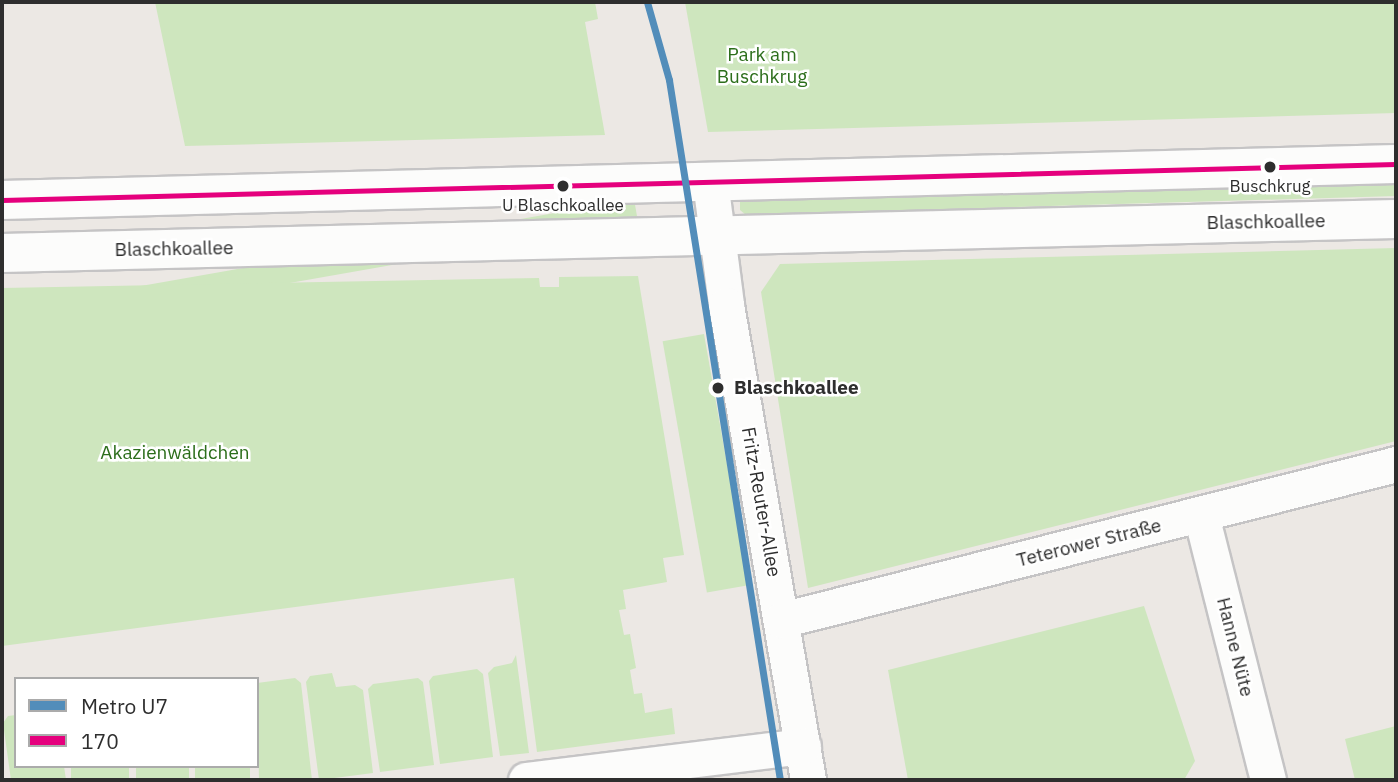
<!DOCTYPE html>
<html>
<head>
<meta charset="utf-8">
<style>
  body { margin:0 }
  #map { position:relative; width:1398px; height:782px; overflow:hidden; background:#ece8e4; font-family:"IBM Plex Sans",sans-serif }
  div>[style] { position:absolute }
  .green>* { inset:0; background:#cee6be; transform-origin:0 0 }
  .roads { filter:drop-shadow(2px 0 #c5c4c5) drop-shadow(-2px 0 #c5c4c5) drop-shadow(0 2px #c5c4c5) drop-shadow(0 -2px #c5c4c5) }
  .street>* { height:35px; margin:-17.5px; padding:0 17.5px; transform-origin:17.5px; border-radius:17.5px; background:#fcfcfb }
  .secondary>* { height:38px; margin:-19px; padding:0 19px; transform-origin:19px; border-radius:19px; background:#fcfcfb }
  .bus-1>* { height:5px; margin:-2.5px; padding:0 2.5px; transform-origin:2.5px; border-radius:2.5px; background:#e5007d }
  .metro-1>* { height:7px; margin:-3.5px; padding:0 3.5px; transform-origin:3.5px; border-radius:3.5px; background:#528dba }
  .dots>* { width:19px; height:19px; translate:-50% -50%; box-sizing:border-box; border:4px solid #fff; border-radius:50% }
  span { translate:-50% -50%; white-space:nowrap; text-align:center; line-height:1.15; -webkit-text-stroke:5px #fff; paint-order:stroke }
  .bus-label { font-size:17px; color:#2e2e2e }
  .park-label { font-size:19px; color:#2c6e1b }
  .street-label { font-size:19px; color:#2e2e2e }
  .stop-label { font-size:19px; color:#2e2e2e; font-weight:700 }
  .left { translate:0 -50%; text-align:left }
  .frame { position:absolute; inset:0; border:4px solid #2e2e2e; pointer-events:none }
  .legend { position:absolute; left:14px; top:677px; width:245px; height:91px; box-sizing:border-box; background:#fff; border:2px solid #ababab; margin:0; padding:9px 12px; list-style:none; font-size:21px; color:#2e2e2e }
  .legend li { display:flex; align-items:center; gap:14px; height:35px }
  .legend b { width:35px; border:2px solid #ababab }
</style>
</head>
<body>
<div id="map">
  <div class="green">
    <div style="clip-path:polygon(155px 2px,595px 2px,598px 19px,585px 22px,605px 135px,185px 146px)"></div>
    <div style="clip-path:polygon(685px 2px,1396px 2px,1396px 113px,708px 132px)"></div>
    <div style="clip-path:polygon(1396px 180px,1396px 196px,746px 215px,740px 210px,740px 198px)"></div>
    <div style="left:634px;top:199px;width:23px;height:632px;rotate:80deg"></div>
    <div style="clip-path:polygon(1396px 248px,1396px 441px,808px 588px,761px 292px,780px 264px)"></div>
    <div style="clip-path:polygon(638px 276px,684px 555px,663px 558px,667px 582px,623px 590px,626px 609px,619px 610px,624px 635px,630px 634px,636px 668px,630px 670px,634px 694px,642px 693px,645px 713px,672px 708px,675px 734px,537px 752px,514px 578px,2px 646px,2px 288px,539px 278px,540px 287px,559px 287px,559px 277px)"></div>
    <div style="left:704px;top:334px;width:255px;height:42px;rotate:80deg"></div>
    <div style="clip-path:polygon(1144px 606px,1195px 761px,1184px 780px,908px 780px,888px 670px)"></div>
    <div style="clip-path:polygon(516px 655px,529px 753px,500px 756px,488px 673px,494px 667px,512px 663px)"></div>
    <div style="clip-path:polygon(477px 669px,483px 674px,493px 757px,440px 764px,429px 681px,433px 676px)"></div>
    <div style="clip-path:polygon(332px 673px,336px 687px,355px 685px,363px 690px,373px 773px,319px 780px,306px 682px,310px 676px)"></div>
    <div style="clip-path:polygon(295px 678px,301px 683px,312px 780px,259px 780px,257px 683px)"></div>
    <div style="clip-path:polygon(418px 678px,423px 682px,434px 765px,380px 772px,368px 689px,373px 684px)"></div>
    <div style="clip-path:polygon(16px 715px,16px 766px,64px 766px,66px 780px,11px 780px,3px 723px,8px 716px)"></div>
    <div style="clip-path:polygon(1396px 726px,1396px 780px,1355px 780px,1345px 739px)"></div>
    <div style="left:71px;top:766px;width:58px;height:14px"></div>
    <div style="left:136px;top:766px;width:53px;height:14px"></div>
    <div style="left:195px;top:766px;width:55px;height:14px"></div>
  </div>
  <div class="roads">
    <div class="street">
      <div style="left:710px;top:181px;width:125px;rotate:82.6deg"></div>
      <div style="left:726px;top:305px;width:482px;rotate:80.2deg"></div>
      <div style="left:1201px;top:515px;width:273px;rotate:75.8deg"></div>
      <div style="left:781px;top:620px;width:634px;rotate:-14.23deg"></div>
      <div style="left:526px;top:780px;width:279px;rotate:-7deg"></div>
    </div>
    <div class="secondary">
      <div style="left:2px;top:200px;width:1394px;rotate:-1.48deg"></div>
      <div style="left:2px;top:253px;width:1394px;rotate:-1.4deg"></div>
    </div>
  </div>
  <div class="bus-1">
    <div style="left:2px;top:200px;width:1394px;rotate:-1.48deg"></div>
  </div>
  <div class="metro-1">
    <div style="left:647px;top:2px;width:81px;rotate:74.2deg"></div>
    <div style="left:669px;top:80px;width:709px;rotate:80.99deg"></div>
  </div>
  <div class="dots">
    <div style="left:1270px;top:167px;background:#2e2e2e"></div>
    <div style="left:563px;top:186px;background:#2e2e2e"></div>
    <div style="left:718px;top:388px;background:#2e2e2e"></div>
  </div>
  <div class="bus-label">
    <span style="left:1270px;top:187px">Buschkrug</span>
    <span style="left:563px;top:206px">U Blaschkoallee</span>
  </div>
  <div class="park-label">
    <span style="left:762px;top:66px">Park am<br>Buschkrug</span>
    <span style="left:175px;top:453px">Akazienwäldchen</span>
  </div>
  <div class="street-label">
    <span style="left:1266px;top:222px;rotate:-1deg">Blaschkoallee</span>
    <span style="left:174px;top:249px;rotate:-1deg">Blaschkoallee</span>
    <span style="left:761px;top:502px;rotate:80deg">Fritz-Reuter-Allee</span>
    <span style="left:1089px;top:543px;rotate:-14deg">Teterower Straße</span>
    <span style="left:1235px;top:647px;rotate:76deg">Hanne Nüte</span>
  </div>
  <div class="stop-label">
    <span class="left" style="left:734px;top:388px">Blaschkoallee</span>
  </div>
  <div class="frame"></div>
  <ul class="legend">
  <li><b style="height:9px;background:#528dba"></b>Metro U7</li>
  <li><b style="height:9px;background:#e5007d"></b>170</li>
  </ul>
</div>
</body>
</html>
